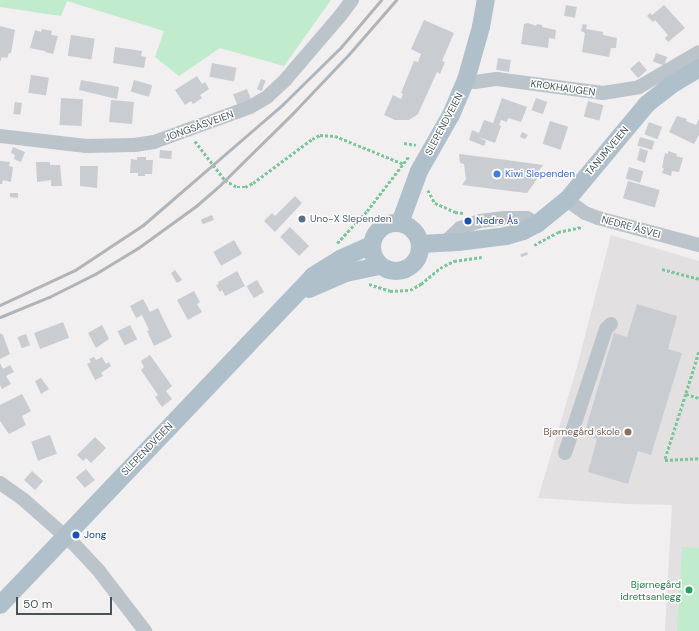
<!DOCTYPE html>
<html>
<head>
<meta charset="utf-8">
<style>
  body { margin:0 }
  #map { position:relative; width:699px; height:631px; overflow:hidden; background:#f1efef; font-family:"DM Sans",sans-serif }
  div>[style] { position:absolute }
  .education>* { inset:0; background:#e2e0e0 }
  .green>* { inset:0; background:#c0ebcd }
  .building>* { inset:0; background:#c9ccd1; transform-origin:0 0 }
  .path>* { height:2.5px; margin-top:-1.25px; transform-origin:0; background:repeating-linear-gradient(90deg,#7bc69b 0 3px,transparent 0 5px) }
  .minor>* { height:14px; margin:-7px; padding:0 7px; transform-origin:7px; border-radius:7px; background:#bbc4ca }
  .major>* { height:18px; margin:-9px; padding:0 9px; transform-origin:9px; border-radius:9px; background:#b0c0cb }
  .major>.ring { margin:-9px; padding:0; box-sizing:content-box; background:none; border:18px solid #b0c0cb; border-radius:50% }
  .rail>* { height:3px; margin:-1.5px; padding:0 1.5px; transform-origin:1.5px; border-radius:1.5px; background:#b1b4b8 }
  .dots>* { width:11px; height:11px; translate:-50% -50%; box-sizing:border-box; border:2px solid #fff; border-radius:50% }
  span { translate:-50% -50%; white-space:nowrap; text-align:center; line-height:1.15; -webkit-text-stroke:3px #fff; paint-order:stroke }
  .street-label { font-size:10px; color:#48535a }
  .shop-label { font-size:10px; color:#366cbe }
  .left { translate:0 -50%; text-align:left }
  .service-label { font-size:10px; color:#4e5e75 }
  .transit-label { font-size:10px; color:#164399 }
  .education-label { font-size:10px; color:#785e54 }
  .right { translate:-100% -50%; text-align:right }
  .leisure-label { font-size:10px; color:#27864d }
  .scale { position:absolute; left:16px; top:597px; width:96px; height:18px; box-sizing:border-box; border:2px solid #48535a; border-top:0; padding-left:5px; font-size:12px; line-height:14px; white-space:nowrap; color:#48535a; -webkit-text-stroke:3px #fff; paint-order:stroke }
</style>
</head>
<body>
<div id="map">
  <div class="education">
    <div style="clip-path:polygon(611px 235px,699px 261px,699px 631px,665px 631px,672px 505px,627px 504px,538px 498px,577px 367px)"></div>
  </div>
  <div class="green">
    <div style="clip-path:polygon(0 0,331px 0,284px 66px,220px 48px,179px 76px,155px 57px,164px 31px,67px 1px,61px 16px,0 7px)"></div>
    <div style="clip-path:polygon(682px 547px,699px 548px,699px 631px,677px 631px)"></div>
  </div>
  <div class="building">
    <div style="left:566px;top:5px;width:11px;height:11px;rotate:10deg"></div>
    <div style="clip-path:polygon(664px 5px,685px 28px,668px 42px,665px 38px,668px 35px,655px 20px,653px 22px,647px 16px,650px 13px,652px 15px)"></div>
    <div style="clip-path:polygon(424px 20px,454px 33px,442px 61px,445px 62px,440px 74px,437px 72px,418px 114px,409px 120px,395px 120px,384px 115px,393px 95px,401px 99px,403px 94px,401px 93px,414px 61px,418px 62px,421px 54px,411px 49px)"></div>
    <div style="clip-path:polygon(528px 23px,536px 26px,537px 24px,542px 25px,542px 27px,556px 30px,555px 39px,549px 38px,548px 48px,521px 44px,524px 24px)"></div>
    <div style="clip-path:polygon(583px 24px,587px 25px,586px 29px,603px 32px,603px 35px,617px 38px,616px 48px,611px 48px,609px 57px,582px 52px,585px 33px,581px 31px)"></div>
    <div style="clip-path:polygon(0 26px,15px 30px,11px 53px,9px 53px,7px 58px,2px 57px,0 62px)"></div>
    <div style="clip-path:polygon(42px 29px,52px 31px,51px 35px,58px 36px,53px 54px,45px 52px,45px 51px,30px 48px,35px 30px,41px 32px)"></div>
    <div style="left:71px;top:35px;width:24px;height:21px;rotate:9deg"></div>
    <div style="clip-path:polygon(115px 47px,142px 51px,141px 56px,146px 57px,144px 68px,113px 63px)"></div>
    <div style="left:656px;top:53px;width:12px;height:9px;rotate:20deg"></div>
    <div style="left:498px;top:58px;width:13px;height:12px;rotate:9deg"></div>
    <div style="left:639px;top:61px;width:12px;height:12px;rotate:48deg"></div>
    <div style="left:212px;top:63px;width:25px;height:14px;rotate:11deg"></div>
    <div style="left:31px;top:75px;width:18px;height:18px;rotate:9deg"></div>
    <div style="clip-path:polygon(197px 76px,202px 84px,205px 82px,209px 89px,200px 95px,202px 98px,193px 104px,191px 101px,185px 105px,175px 90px)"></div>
    <div style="left:261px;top:79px;width:5px;height:11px;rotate:22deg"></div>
    <div style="clip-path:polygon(81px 80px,119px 87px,117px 99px,79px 90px)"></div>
    <div style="left:134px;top:80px;width:19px;height:12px;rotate:16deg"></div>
    <div style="left:247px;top:89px;width:11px;height:15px;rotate:68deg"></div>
    <div style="left:61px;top:98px;width:22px;height:27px;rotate:3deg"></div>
    <div style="clip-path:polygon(502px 98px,527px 107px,521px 122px,508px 118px,507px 122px,501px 120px,499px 125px,501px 126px,495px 143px,478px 137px,486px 141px,484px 146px,469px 140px,472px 130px,479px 133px,484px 120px,493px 123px)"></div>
    <div style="left:536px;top:98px;width:12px;height:13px;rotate:20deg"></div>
    <div style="left:111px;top:100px;width:23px;height:22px;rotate:5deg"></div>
    <div style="left:588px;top:101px;width:16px;height:16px;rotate:15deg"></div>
    <div style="left:15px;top:102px;width:7px;height:12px;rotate:8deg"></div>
    <div style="clip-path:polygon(677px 116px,687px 119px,686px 121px,696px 125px,699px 119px,699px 135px,694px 144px,669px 132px)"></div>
    <div style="left:550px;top:121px;width:19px;height:24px;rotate:18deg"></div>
    <div style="left:649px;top:122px;width:14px;height:13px;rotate:21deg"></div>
    <div style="clip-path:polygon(522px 132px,528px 135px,525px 139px,520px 137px)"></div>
    <div style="left:640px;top:137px;width:15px;height:9px;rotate:16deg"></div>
    <div style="clip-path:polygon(13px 147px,25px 152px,21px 162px,14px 159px,15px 155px,11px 153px)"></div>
    <div style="clip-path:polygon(640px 148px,648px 151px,645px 163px,637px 160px)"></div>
    <div style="left:160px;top:150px;width:12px;height:8px;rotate:5deg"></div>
    <div style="clip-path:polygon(668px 151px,677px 154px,676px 156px,683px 158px,679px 172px,672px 171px,671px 176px,662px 173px,664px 168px,662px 168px,665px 153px,668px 154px)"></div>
    <div style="clip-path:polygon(459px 154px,507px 160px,543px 165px,536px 175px,540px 175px,527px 193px,462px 185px,466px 179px,464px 164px,460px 163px)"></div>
    <div style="clip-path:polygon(137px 157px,146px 157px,146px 160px,153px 160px,152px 174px,145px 174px,145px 176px,138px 176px,138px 173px,130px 173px,131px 159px,137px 160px)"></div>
    <div style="clip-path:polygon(0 161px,10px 162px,9px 166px,13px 167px,11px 182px,3px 180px,2px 184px,0 184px)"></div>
    <div style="clip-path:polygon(36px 162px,50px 162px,50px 165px,60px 165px,62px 186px,51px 186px,51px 180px,37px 182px)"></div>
    <div style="clip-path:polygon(80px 166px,98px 166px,97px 188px,80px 186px)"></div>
    <div style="left:629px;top:167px;width:15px;height:12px;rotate:16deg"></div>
    <div style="left:628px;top:181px;width:33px;height:18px;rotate:16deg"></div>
    <div style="clip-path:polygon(10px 193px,18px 193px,18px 198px,10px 197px)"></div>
    <div style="clip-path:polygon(295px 196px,302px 203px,275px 232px,264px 221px,272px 213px,275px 216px)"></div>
    <div style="left:212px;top:215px;width:5px;height:12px;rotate:68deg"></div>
    <div style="left:290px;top:227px;width:27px;height:14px;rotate:45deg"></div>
    <div style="left:234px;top:240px;width:16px;height:24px;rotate:60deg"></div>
    <div style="left:527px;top:252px;width:3px;height:7px;rotate:72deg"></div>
    <div style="clip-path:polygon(175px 270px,182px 280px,177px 283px,171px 273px)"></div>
    <div style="clip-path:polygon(237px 271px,245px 286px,225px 296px,222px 290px,220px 292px,216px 285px,219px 284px,218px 282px)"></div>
    <div style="left:257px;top:280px;width:14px;height:12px;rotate:60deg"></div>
    <div style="clip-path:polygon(194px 291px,200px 302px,197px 304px,202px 312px,188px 320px,177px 300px)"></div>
    <div style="clip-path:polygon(143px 299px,150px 312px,158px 308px,172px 337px,154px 346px,147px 331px,149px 330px,142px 315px,136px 318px,130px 306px)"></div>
    <div style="clip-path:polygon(637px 304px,677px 316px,668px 349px,682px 353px,651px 455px,638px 451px,628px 484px,588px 472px,597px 439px,584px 435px,614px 333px,627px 337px)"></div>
    <div style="left:63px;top:322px;width:17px;height:31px;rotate:69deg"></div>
    <div style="clip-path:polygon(102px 325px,109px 339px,96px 348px,88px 333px)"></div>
    <div style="left:130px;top:325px;width:16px;height:14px;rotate:63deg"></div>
    <div style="clip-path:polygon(0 333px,3px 335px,10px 354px,0 359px)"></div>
    <div style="left:26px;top:334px;width:12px;height:9px;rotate:70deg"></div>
    <div style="clip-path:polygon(150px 355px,172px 386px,166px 391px,172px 399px,162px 407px,155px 397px,158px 395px,141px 370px,144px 367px,141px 361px)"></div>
    <div style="clip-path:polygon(94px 357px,96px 360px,102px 357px,106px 364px,109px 362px,111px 366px,101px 373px,103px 376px,95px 380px,87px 364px,91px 362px,89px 359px)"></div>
    <div style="clip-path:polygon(0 363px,3px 369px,10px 365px,14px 372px,6px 376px,11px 384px,2px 389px,0 385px)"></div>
    <div style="clip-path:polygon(41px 378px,49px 389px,41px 394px,35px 381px)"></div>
    <div style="clip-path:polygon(22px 394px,31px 411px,22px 416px,26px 425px,9px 434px,0 421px,0 405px)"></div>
    <div style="left:50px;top:435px;width:20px;height:20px;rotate:70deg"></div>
    <div style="clip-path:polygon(95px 437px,106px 448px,91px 463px,86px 458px,83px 461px,77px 455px)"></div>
    <div style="left:86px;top:469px;width:14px;height:13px;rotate:51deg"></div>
    <div style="left:32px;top:471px;width:15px;height:12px;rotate:42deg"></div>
  </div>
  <div class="path">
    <div style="left:195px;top:141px;width:49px;rotate:52.4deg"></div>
    <div style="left:225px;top:180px;width:14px;rotate:30deg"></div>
    <div style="left:237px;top:187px;width:8px"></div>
    <div style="left:245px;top:187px;width:9px;rotate:-27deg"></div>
    <div style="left:253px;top:183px;width:74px;rotate:-36.7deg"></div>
    <div style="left:312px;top:139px;width:9px;rotate:-27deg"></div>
    <div style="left:320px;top:135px;width:15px;rotate:4deg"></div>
    <div style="left:335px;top:136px;width:74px;rotate:22.1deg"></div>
    <div style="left:404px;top:143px;width:12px;rotate:9deg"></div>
    <div style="left:428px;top:190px;width:15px;rotate:62deg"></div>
    <div style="left:435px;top:203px;width:22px;rotate:24deg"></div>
    <div style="left:455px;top:212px;width:8px;rotate:7deg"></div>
    <div style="left:337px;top:243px;width:44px;rotate:-46.8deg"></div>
    <div style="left:367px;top:211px;width:69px;rotate:-52.6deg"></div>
    <div style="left:534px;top:245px;width:27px;rotate:-28deg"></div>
    <div style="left:558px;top:232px;width:25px;rotate:-12deg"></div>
    <div style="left:662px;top:269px;width:38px;rotate:15deg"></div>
    <div style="left:369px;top:284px;width:22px;rotate:18deg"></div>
    <div style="left:390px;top:291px;width:20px;rotate:-3deg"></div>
    <div style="left:410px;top:290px;width:13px;rotate:-29deg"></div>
    <div style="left:421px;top:284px;width:25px;rotate:-40deg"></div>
    <div style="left:440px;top:268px;width:16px;rotate:-27deg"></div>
    <div style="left:454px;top:261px;width:28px;rotate:-8deg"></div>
    <div style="left:699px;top:352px;width:44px;rotate:107.2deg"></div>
    <div style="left:686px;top:394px;width:14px;rotate:17deg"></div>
    <div style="left:686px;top:394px;width:69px;rotate:107.7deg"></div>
    <div style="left:665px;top:460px;width:34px;rotate:-3deg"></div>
  </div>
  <div class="minor">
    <div style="left:466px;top:80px;width:9px;rotate:13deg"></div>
    <div style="left:475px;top:82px;width:22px;rotate:-8deg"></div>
    <div style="left:497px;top:79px;width:107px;rotate:7.5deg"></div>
    <div style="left:603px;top:93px;width:36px;rotate:-9deg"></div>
    <div style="left:639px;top:87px;width:69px;rotate:-30.3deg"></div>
    <div style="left:0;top:136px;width:87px;rotate:6.6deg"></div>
    <div style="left:86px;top:146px;width:49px;rotate:-1.2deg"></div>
    <div style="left:135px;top:145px;width:19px;rotate:-9deg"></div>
    <div style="left:154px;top:142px;width:102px;rotate:-20deg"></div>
    <div style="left:250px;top:107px;width:20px;rotate:-30deg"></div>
    <div style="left:267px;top:97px;width:26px;rotate:-43deg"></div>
    <div style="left:286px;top:79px;width:83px;rotate:-49.4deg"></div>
    <div style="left:340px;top:16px;width:20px;rotate:-53deg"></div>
    <div style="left:567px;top:200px;width:22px;rotate:36deg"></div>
    <div style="left:585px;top:213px;width:14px;rotate:21deg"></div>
    <div style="left:598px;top:218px;width:105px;rotate:15deg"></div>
    <div style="left:444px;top:243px;width:22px;rotate:-43deg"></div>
    <div style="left:460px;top:228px;width:21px;rotate:-19deg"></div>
    <div style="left:480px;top:221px;width:25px;rotate:-7deg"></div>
    <div style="left:505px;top:218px;width:22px"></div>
    <div style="left:527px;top:218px;width:12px;rotate:31deg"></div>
    <div style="left:565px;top:453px;width:131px;rotate:-71.7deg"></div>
    <div style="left:606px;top:329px;width:7px;rotate:-45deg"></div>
    <div style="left:0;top:483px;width:29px;rotate:35deg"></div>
    <div style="left:24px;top:500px;width:65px;rotate:41.3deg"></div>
    <div style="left:73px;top:543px;width:38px;rotate:47deg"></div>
    <div style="left:99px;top:571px;width:76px;rotate:52.5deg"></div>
  </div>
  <div class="major">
    <div class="ring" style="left:372px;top:223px;width:30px;height:30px"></div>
    <div style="left:400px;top:223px;width:55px;rotate:-69.9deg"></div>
    <div style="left:419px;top:171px;width:64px;rotate:-60.3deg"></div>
    <div style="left:451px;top:115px;width:38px;rotate:-67deg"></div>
    <div style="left:466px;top:80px;width:55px;rotate:-74.2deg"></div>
    <div style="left:481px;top:27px;width:27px;rotate:-80deg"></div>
    <div style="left:420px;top:244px;width:38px;rotate:-3deg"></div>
    <div style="left:458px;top:242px;width:48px;rotate:-7.1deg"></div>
    <div style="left:506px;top:236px;width:18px;rotate:-16deg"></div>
    <div style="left:523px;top:231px;width:16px;rotate:-27deg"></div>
    <div style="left:537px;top:224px;width:38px;rotate:-39deg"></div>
    <div style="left:567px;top:200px;width:125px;rotate:-50.2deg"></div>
    <div style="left:647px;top:104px;width:31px;rotate:-38deg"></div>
    <div style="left:671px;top:85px;width:33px;rotate:-31deg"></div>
    <div style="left:309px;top:289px;width:40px;rotate:-23.4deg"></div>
    <div style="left:346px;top:273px;width:35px;rotate:-12deg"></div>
    <div style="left:0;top:605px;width:454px;rotate:-46.4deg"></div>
    <div style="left:313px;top:276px;width:32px;rotate:-32deg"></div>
    <div style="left:340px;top:259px;width:35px;rotate:-24deg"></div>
  </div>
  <div class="rail">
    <div style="left:0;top:305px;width:83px;rotate:-25deg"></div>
    <div style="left:75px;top:270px;width:82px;rotate:-33.5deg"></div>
    <div style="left:143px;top:225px;width:185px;rotate:-40.8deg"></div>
    <div style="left:283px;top:104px;width:81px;rotate:-44.5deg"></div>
    <div style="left:341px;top:47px;width:62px;rotate:-49.6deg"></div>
    <div style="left:0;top:317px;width:53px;rotate:-22.2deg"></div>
    <div style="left:49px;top:297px;width:51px;rotate:-26.6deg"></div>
    <div style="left:95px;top:274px;width:50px;rotate:-31.2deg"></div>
    <div style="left:138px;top:248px;width:72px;rotate:-35.9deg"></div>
    <div style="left:196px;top:206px;width:33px;rotate:-41deg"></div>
    <div style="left:221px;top:184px;width:101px;rotate:-44.6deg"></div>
    <div style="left:293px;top:113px;width:81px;rotate:-46.5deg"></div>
    <div style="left:349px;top:54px;width:72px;rotate:-49deg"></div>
  </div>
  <div class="dots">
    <div style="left:497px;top:174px;background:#3f7fe0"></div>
    <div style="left:302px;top:219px;background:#5c6f8a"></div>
    <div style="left:468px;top:221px;background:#1a4fb4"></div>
    <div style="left:628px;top:432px;background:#8d6e63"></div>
    <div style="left:76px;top:535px;background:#1a4fb4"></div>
    <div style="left:689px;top:590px;background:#2e9e5b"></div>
  </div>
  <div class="street-label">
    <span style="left:563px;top:88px;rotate:8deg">KROKHAUGEN</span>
    <span style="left:444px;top:124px;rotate:-62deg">SLEPENDVEIEN</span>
    <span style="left:199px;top:126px;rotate:-20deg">JONGSÅSVEIEN</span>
    <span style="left:607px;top:151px;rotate:-50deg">TANUMVEIEN</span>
    <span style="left:631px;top:227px;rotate:15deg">NEDRE ÅSVEI</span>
    <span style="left:147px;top:449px;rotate:-46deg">SLEPENDVEIEN</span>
  </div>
  <div class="shop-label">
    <span class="left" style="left:505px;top:174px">Kiwi Slependen</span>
  </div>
  <div class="service-label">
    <span class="left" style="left:310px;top:219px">Uno-X Slependen</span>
  </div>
  <div class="transit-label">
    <span class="left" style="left:476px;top:221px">Nedre Ås</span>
    <span class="left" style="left:84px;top:535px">Jong</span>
  </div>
  <div class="education-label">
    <span class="right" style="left:620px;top:432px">Bjørnegård skole</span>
  </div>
  <div class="leisure-label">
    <span class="right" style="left:681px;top:590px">Bjørnegård<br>idrettsanlegg</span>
  </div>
  <div class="scale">50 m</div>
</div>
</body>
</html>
